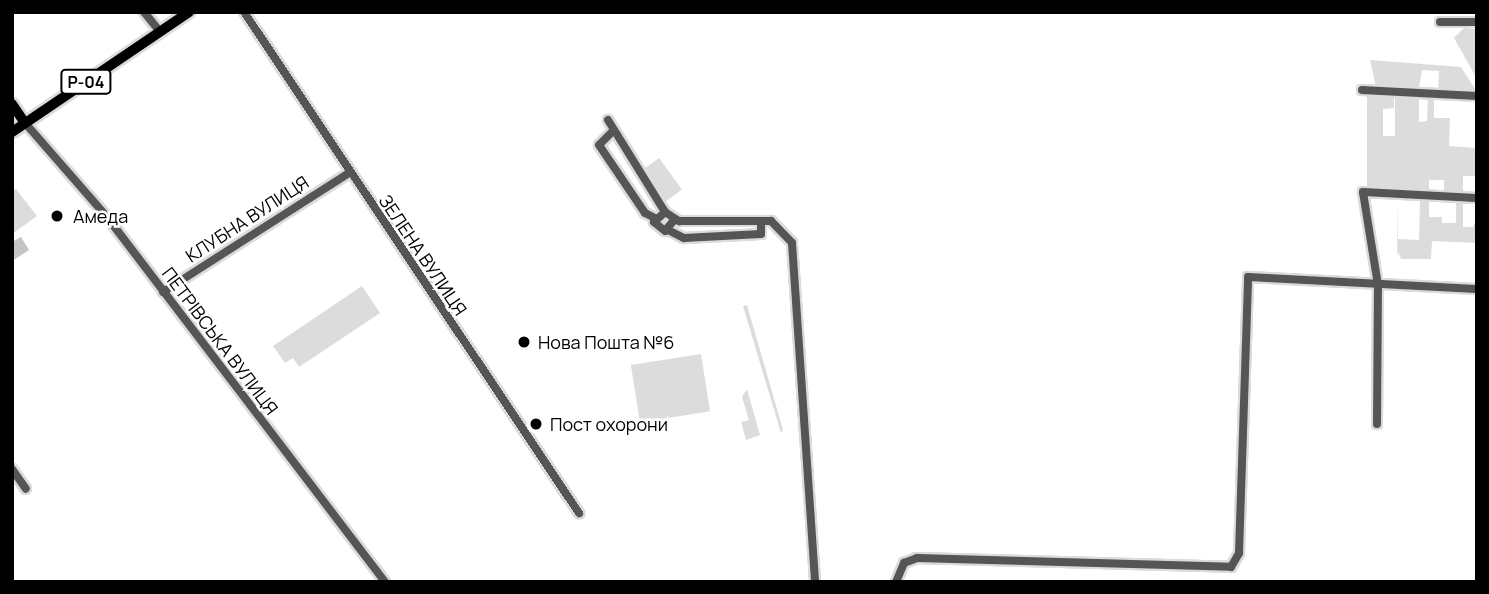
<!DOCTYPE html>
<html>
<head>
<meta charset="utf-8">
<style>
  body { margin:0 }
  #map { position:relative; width:1489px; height:594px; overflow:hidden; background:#fff; font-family:Manrope,sans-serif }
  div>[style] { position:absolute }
  .green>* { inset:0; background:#dcdcdc; transform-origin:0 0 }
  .building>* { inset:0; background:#c4c4c4 }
  .roads { filter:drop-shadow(2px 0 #dbdbdb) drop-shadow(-2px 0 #dbdbdb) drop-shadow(0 2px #dbdbdb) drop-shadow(0 -2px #dbdbdb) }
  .minor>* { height:8px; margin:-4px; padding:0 4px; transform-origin:4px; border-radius:4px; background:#555 }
  .major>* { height:10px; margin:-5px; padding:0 5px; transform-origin:5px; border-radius:5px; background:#000 }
  .dots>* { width:19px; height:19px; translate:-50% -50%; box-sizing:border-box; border:4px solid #fff; border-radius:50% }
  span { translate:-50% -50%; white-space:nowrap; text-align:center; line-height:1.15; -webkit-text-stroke:5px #fff; paint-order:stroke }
  .shield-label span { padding:2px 5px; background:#fff; border:2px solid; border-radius:5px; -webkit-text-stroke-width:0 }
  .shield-label { font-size:16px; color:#000; font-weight:700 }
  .poi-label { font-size:18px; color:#000 }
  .left { translate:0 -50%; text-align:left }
  .street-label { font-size:18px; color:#000 }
  .frame { position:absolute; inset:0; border:14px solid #000; pointer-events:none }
</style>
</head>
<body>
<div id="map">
  <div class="green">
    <div style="clip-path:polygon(1464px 28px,1477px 29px,1477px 79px,1454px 38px)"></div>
    <div style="clip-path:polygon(1370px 60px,1461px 67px,1477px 92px,1438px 91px,1439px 71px,1422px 70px,1419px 87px,1413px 89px,1376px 87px)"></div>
    <div style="clip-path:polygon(1367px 94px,1394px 96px,1394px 108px,1383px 109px,1383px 136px,1395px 136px,1395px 96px,1419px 97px,1419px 122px,1427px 121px,1428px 98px,1434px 98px,1434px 118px,1450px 118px,1449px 146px,1477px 148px,1477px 176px,1463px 176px,1463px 195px,1444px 194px,1444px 180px,1429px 180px,1429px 193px,1367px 189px)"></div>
    <div style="left:659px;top:158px;width:39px;height:22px;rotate:54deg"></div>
    <div style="clip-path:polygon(16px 189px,37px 216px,12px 234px,12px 192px)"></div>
    <div style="clip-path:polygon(1398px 198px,1398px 239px,1419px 240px,1420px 199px,1429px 199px,1429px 217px,1442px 217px,1442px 223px,1456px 223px,1456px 200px,1463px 201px,1463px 227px,1473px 227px,1477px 217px,1477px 243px,1432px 241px,1431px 259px,1401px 259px,1398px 251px,1397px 260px)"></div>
    <div style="clip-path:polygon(362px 286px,380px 313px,299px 367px,293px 358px,285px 363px,273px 346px)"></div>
    <div style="clip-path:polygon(747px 305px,783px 430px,781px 433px,743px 306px)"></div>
    <div style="left:701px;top:354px;width:58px;height:71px;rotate:81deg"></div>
    <div style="clip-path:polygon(747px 389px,760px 435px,746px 440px,741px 422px,749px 420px,742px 397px)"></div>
  </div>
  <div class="building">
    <div style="clip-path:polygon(21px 237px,29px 250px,12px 261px,12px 242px)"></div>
  </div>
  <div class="roads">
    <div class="minor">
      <div style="left:144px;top:12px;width:26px;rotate:51deg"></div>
      <div style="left:244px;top:12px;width:603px;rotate:56.23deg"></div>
      <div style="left:1440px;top:22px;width:37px"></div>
      <div style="left:1362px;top:90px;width:115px;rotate:3deg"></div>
      <div style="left:608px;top:120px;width:108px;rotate:58.2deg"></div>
      <div style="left:25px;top:123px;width:125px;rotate:48.9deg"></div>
      <div style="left:107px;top:217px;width:459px;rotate:52.7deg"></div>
      <div style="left:612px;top:132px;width:18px;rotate:135deg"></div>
      <div style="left:599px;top:145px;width:82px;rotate:55.9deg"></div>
      <div style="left:645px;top:213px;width:11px;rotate:27deg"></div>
      <div style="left:674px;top:220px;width:14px;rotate:129deg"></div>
      <div style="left:665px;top:231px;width:14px;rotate:-141deg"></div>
      <div style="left:654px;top:222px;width:15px;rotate:-42deg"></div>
      <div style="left:665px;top:212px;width:17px;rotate:33deg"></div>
      <div style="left:679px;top:221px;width:92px"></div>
      <div style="left:771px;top:221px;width:30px;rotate:46deg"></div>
      <div style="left:792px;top:243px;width:340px;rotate:86.1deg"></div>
      <div style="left:668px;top:230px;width:18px;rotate:27deg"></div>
      <div style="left:684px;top:238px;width:77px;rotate:-3deg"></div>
      <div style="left:761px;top:234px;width:13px;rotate:-90deg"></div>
      <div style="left:163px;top:292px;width:221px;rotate:-32.6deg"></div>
      <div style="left:1377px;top:424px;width:139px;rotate:-89.6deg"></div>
      <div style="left:1378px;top:285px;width:94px;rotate:-99.2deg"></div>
      <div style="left:1363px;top:192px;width:114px;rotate:3deg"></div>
      <div style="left:12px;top:469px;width:24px;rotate:55deg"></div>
      <div style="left:896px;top:582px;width:21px;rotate:-67deg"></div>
      <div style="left:904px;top:563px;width:14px;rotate:-21deg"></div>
      <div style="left:917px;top:558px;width:314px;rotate:1.6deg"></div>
      <div style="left:1231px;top:567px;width:16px;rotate:-60deg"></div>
      <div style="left:1239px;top:553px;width:276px;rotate:-88.1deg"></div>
      <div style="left:1248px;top:277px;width:229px;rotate:3deg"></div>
    </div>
    <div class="major">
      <div style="left:12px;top:104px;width:23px;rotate:56deg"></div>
      <div style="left:12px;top:132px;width:214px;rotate:-34.1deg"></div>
    </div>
  </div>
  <div class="dots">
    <div style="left:57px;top:216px;background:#000"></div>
    <div style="left:524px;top:342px;background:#000"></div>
    <div style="left:536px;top:424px;background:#000"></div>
  </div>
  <div class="shield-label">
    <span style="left:86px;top:82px">Р-04</span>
  </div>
  <div class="poi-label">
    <span class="left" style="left:73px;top:216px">Амеда</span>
    <span class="left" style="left:538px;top:342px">Нова Пошта №6</span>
    <span class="left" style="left:550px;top:424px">Пост охорони</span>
  </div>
  <div class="street-label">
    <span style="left:247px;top:219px;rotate:-33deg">КЛУБНА ВУЛИЦЯ</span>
    <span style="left:423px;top:255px;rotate:56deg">ЗЕЛЕНА ВУЛИЦЯ</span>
    <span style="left:220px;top:341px;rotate:53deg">ПЕТРІВСЬКА ВУЛИЦЯ</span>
  </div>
  <div class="frame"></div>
</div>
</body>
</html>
